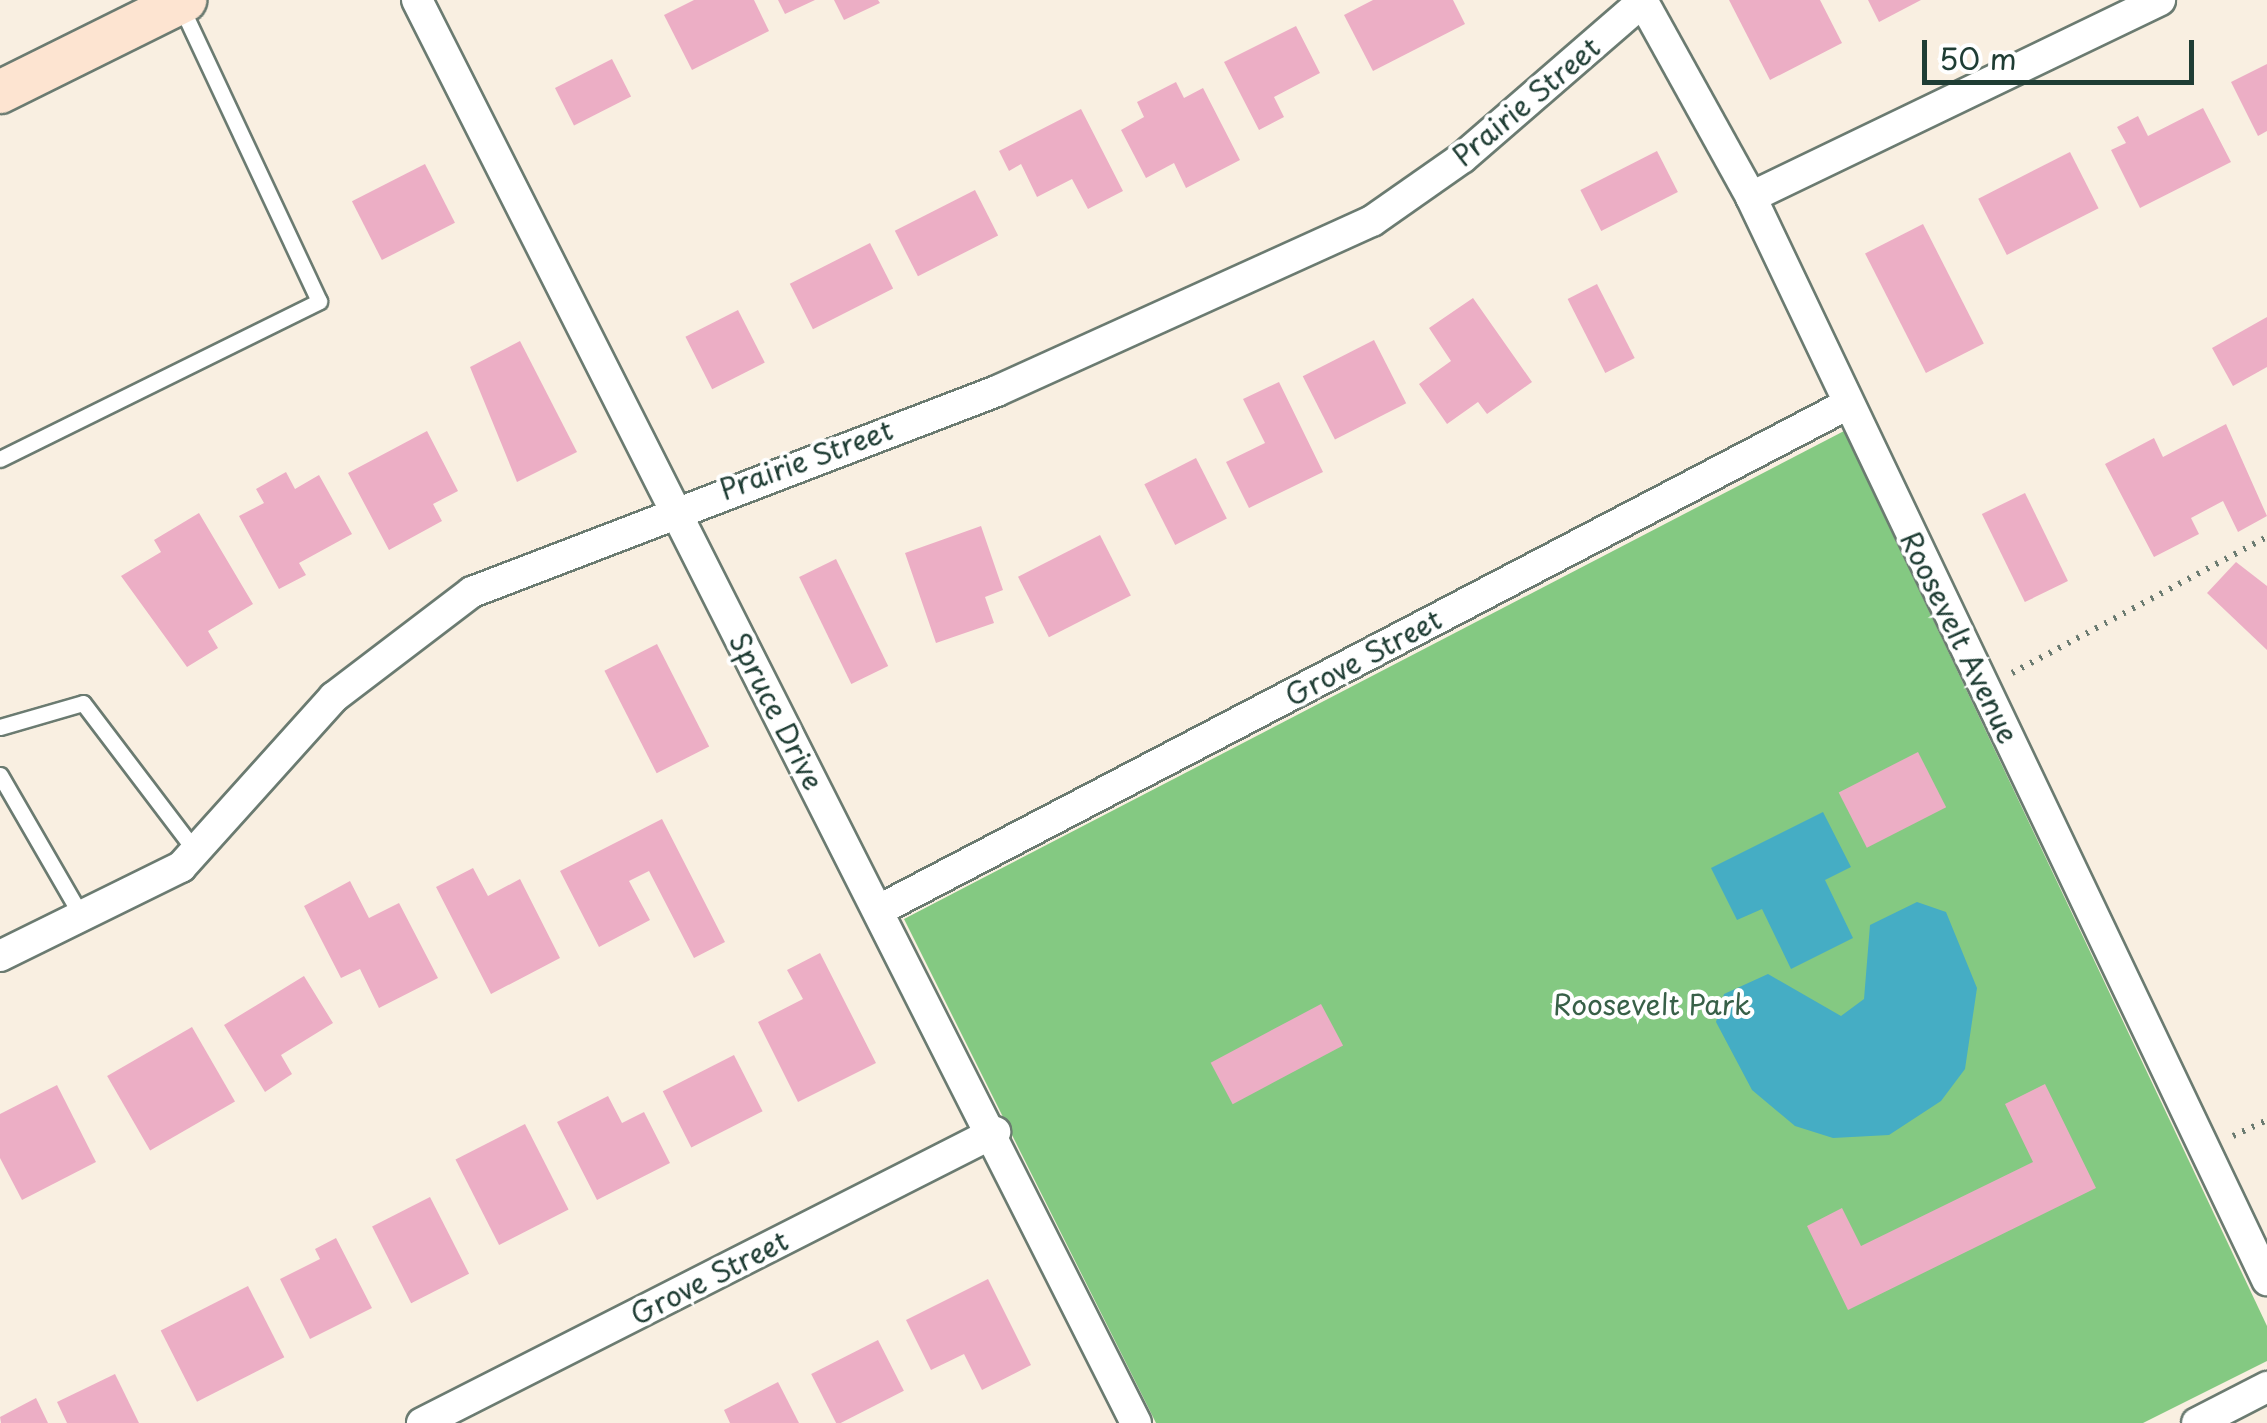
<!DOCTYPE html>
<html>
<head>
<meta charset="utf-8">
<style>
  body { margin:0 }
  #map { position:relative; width:2267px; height:1423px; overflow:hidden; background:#f9efe1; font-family:"Playpen Sans",sans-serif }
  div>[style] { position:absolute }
  .green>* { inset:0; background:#84c982 }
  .water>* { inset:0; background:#45adc4 }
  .building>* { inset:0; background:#ecaec5; transform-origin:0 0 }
  .path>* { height:6px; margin-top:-3px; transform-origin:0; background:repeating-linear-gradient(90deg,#6b7b71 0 2.5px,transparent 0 10.5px) }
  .roads { filter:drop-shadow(2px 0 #6b7b71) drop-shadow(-2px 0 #6b7b71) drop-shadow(0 2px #6b7b71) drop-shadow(0 -2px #6b7b71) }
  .service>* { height:15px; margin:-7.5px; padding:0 7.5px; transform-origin:7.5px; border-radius:7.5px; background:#fff }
  .minor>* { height:30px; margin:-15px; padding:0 15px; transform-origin:15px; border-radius:15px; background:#fff }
  .secondary>* { height:42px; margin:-21px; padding:0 21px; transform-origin:21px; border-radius:21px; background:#fde4d1 }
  span { translate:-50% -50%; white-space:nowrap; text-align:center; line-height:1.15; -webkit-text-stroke:8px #fff; paint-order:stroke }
  .street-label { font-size:28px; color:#1f3d34 }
  .park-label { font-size:28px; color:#386048 }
  .scale { position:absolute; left:1922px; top:40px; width:272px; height:45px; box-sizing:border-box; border:5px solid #1f3d34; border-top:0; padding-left:12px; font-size:30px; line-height:35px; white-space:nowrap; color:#1f3d34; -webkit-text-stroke:8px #fff; paint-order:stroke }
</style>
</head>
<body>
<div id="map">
  <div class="green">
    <div style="clip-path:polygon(1844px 431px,2267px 1326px,2267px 1361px,2143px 1423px,1156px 1423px,904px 919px)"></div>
  </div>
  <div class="water">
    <div style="clip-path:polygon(1823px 812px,1851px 867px,1825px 880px,1853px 938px,1791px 969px,1762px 909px,1737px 920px,1711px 868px)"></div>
    <div style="clip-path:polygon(1917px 902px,1946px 912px,1977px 988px,1965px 1069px,1941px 1101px,1889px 1135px,1833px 1138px,1795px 1126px,1752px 1090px,1716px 1022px,1724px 994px,1768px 974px,1841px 1016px,1864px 999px,1870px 925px)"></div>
  </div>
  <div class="building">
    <div style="clip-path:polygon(694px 0,754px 0,769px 31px,692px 70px,664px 15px)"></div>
    <div style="clip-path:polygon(778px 0,815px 0,785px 14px)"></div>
    <div style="clip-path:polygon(834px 0,878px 0,880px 3px,844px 20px)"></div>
    <div style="clip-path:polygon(1373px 0,1453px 0,1465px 24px,1373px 71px,1344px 15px)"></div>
    <div style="clip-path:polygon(1729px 0,1820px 0,1842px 43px,1770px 80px)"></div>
    <div style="clip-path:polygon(1868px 0,1921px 0,1879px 22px)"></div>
    <div style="clip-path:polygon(1296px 26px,1320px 73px,1274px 97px,1284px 117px,1259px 130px,1224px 62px)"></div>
    <div style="left:612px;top:59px;width:42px;height:64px;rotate:63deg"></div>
    <div style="clip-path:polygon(2267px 64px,2267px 131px,2258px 136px,2231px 82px)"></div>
    <div style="clip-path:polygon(1176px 82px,1184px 98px,1203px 88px,1240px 160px,1186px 188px,1174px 163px,1146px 178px,1121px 130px,1144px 117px,1137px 102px)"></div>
    <div style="clip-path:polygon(2203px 108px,2231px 162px,2140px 208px,2111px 150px,2126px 143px,2117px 127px,2138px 116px,2148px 136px)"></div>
    <div style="clip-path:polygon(1081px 109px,1123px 191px,1088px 209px,1072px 179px,1037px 197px,1021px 164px,1009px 171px,999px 151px)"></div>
    <div style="left:1657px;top:151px;width:46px;height:86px;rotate:63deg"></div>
    <div style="left:2070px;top:152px;width:63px;height:103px;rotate:63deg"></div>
    <div style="left:425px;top:164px;width:66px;height:82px;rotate:63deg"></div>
    <div style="left:975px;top:190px;width:51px;height:90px;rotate:63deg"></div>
    <div style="left:1923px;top:224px;width:134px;height:65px;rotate:63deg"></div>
    <div style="left:870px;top:243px;width:51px;height:90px;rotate:63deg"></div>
    <div style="left:1597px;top:284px;width:83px;height:33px;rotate:63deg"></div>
    <div style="clip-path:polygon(1473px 298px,1532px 382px,1487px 414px,1478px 402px,1447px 424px,1419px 384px,1451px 361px,1429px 328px)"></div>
    <div style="left:738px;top:310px;width:59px;height:59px;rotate:63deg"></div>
    <div style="clip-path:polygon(2267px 317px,2267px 367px,2233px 386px,2212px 348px)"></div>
    <div style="left:1374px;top:340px;width:71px;height:80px;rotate:63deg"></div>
    <div style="clip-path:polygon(520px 341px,577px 452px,517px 482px,470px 367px)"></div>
    <div style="clip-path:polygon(1279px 382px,1323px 472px,1249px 508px,1226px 462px,1265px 443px,1243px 399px)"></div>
    <div style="clip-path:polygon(2226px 424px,2267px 516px,2238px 532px,2223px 501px,2191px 518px,2199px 534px,2154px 557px,2105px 464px,2154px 438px,2163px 457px)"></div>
    <div style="clip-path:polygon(427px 431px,458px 491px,433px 504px,442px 521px,389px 550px,348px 473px)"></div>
    <div style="left:1196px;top:458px;width:68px;height:58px;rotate:63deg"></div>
    <div style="clip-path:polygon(286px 472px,295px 489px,319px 475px,352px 534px,299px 563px,306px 575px,279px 589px,239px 516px,264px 503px,256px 489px)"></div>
    <div style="left:2025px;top:493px;width:98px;height:48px;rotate:64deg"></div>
    <div style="clip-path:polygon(199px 513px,253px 604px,208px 631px,218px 648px,187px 667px,121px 576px,161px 552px,154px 540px)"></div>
    <div style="clip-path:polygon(981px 526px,1003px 590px,985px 597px,994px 623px,936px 643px,905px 553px)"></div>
    <div style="left:1100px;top:535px;width:68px;height:92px;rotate:63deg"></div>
    <div style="left:836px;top:559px;width:119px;height:41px;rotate:64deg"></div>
    <div style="clip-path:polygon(2236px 562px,2267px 586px,2267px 650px,2207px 593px)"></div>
    <div style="left:657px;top:644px;width:115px;height:59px;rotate:63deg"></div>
    <div style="left:1918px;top:752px;width:62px;height:89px;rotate:63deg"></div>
    <div style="clip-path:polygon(662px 819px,725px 942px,694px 958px,649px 871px,629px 881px,650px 920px,599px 947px,560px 871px)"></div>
    <div style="clip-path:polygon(473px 868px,488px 896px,520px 879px,560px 958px,491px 994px,436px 887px)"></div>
    <div style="clip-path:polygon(350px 881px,369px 918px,399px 903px,438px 978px,379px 1008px,360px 969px,341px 978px,304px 906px)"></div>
    <div style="clip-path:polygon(820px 953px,876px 1063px,798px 1102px,758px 1022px,803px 999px,787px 970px)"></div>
    <div style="clip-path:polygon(304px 976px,333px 1023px,281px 1055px,292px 1074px,265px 1092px,224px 1025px)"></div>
    <div style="left:1321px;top:1004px;width:47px;height:125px;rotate:62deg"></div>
    <div style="left:192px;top:1027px;width:86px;height:98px;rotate:60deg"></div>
    <div style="left:734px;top:1055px;width:63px;height:80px;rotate:63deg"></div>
    <div style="clip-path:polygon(2045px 1084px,2096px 1188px,1848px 1310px,1807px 1226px,1842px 1208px,1861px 1246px,2033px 1162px,2005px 1104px)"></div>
    <div style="clip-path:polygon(57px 1085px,96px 1162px,22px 1200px,0 1158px,0 1114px)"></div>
    <div style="clip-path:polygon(608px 1096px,622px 1123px,644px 1112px,670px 1163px,597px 1200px,557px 1122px)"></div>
    <div style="left:525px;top:1124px;width:96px;height:78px;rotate:63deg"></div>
    <div style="left:430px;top:1197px;width:86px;height:65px;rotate:63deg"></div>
    <div style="clip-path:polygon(336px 1238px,372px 1308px,310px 1339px,280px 1279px,320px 1259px,315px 1249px)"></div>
    <div style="clip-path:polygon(988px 1279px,1031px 1365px,982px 1390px,964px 1354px,931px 1370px,906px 1320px)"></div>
    <div style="left:248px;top:1286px;width:80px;height:98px;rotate:63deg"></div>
    <div style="left:878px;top:1340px;width:57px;height:75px;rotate:63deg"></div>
    <div style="clip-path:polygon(115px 1374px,139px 1423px,67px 1423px,57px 1402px)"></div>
    <div style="clip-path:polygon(778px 1382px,799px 1423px,730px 1423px,724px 1410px)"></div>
    <div style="clip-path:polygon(36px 1398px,48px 1423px,1px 1423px,0 1417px)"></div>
  </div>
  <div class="path">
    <div style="left:2012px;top:673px;width:289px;rotate:-28.1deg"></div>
    <div style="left:2233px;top:1136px;width:38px;rotate:-25deg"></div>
  </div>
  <div class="roads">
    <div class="service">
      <div style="left:0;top:459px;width:356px;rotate:-26.3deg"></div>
      <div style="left:319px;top:301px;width:326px;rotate:-115.1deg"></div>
      <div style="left:0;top:727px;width:86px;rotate:-16.1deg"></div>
      <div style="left:83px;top:703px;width:187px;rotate:52.8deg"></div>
      <div style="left:0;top:775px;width:164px;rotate:60deg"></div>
    </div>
    <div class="minor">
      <div style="left:417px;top:0;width:1594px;rotate:63.19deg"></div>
      <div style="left:1642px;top:0;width:225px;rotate:61deg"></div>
      <div style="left:1751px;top:197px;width:1200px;rotate:64.52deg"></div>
      <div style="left:1751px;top:197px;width:454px;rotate:-25.7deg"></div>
      <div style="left:879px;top:910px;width:1093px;rotate:-27.57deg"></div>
      <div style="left:0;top:956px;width:202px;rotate:-26.2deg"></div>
      <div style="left:181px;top:867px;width:229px;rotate:-48deg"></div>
      <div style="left:334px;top:697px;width:173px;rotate:-37.3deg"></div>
      <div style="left:472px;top:592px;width:562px;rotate:-20.95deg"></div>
      <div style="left:997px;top:391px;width:412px;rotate:-24.4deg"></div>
      <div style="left:1372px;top:221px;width:110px;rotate:-35deg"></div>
      <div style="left:1462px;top:158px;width:240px;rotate:-40.9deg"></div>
      <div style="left:422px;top:1423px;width:643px;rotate:-26.92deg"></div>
      <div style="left:2197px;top:1423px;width:79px;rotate:-27.2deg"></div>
    </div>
    <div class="secondary">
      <div style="left:0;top:92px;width:207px;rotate:-26.4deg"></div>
    </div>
  </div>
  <div class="street-label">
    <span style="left:1526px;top:101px;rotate:-40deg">Prairie Street</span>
    <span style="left:806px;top:459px;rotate:-20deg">Prairie Street</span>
    <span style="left:1960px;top:637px;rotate:64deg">Roosevelt Avenue</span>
    <span style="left:1363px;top:657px;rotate:-28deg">Grove Street</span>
    <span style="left:777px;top:711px;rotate:63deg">Spruce Drive</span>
    <span style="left:709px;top:1277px;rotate:-27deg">Grove Street</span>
  </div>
  <div class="park-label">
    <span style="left:1652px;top:1004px">Roosevelt Park</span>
  </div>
  <div class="scale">50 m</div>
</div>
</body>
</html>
